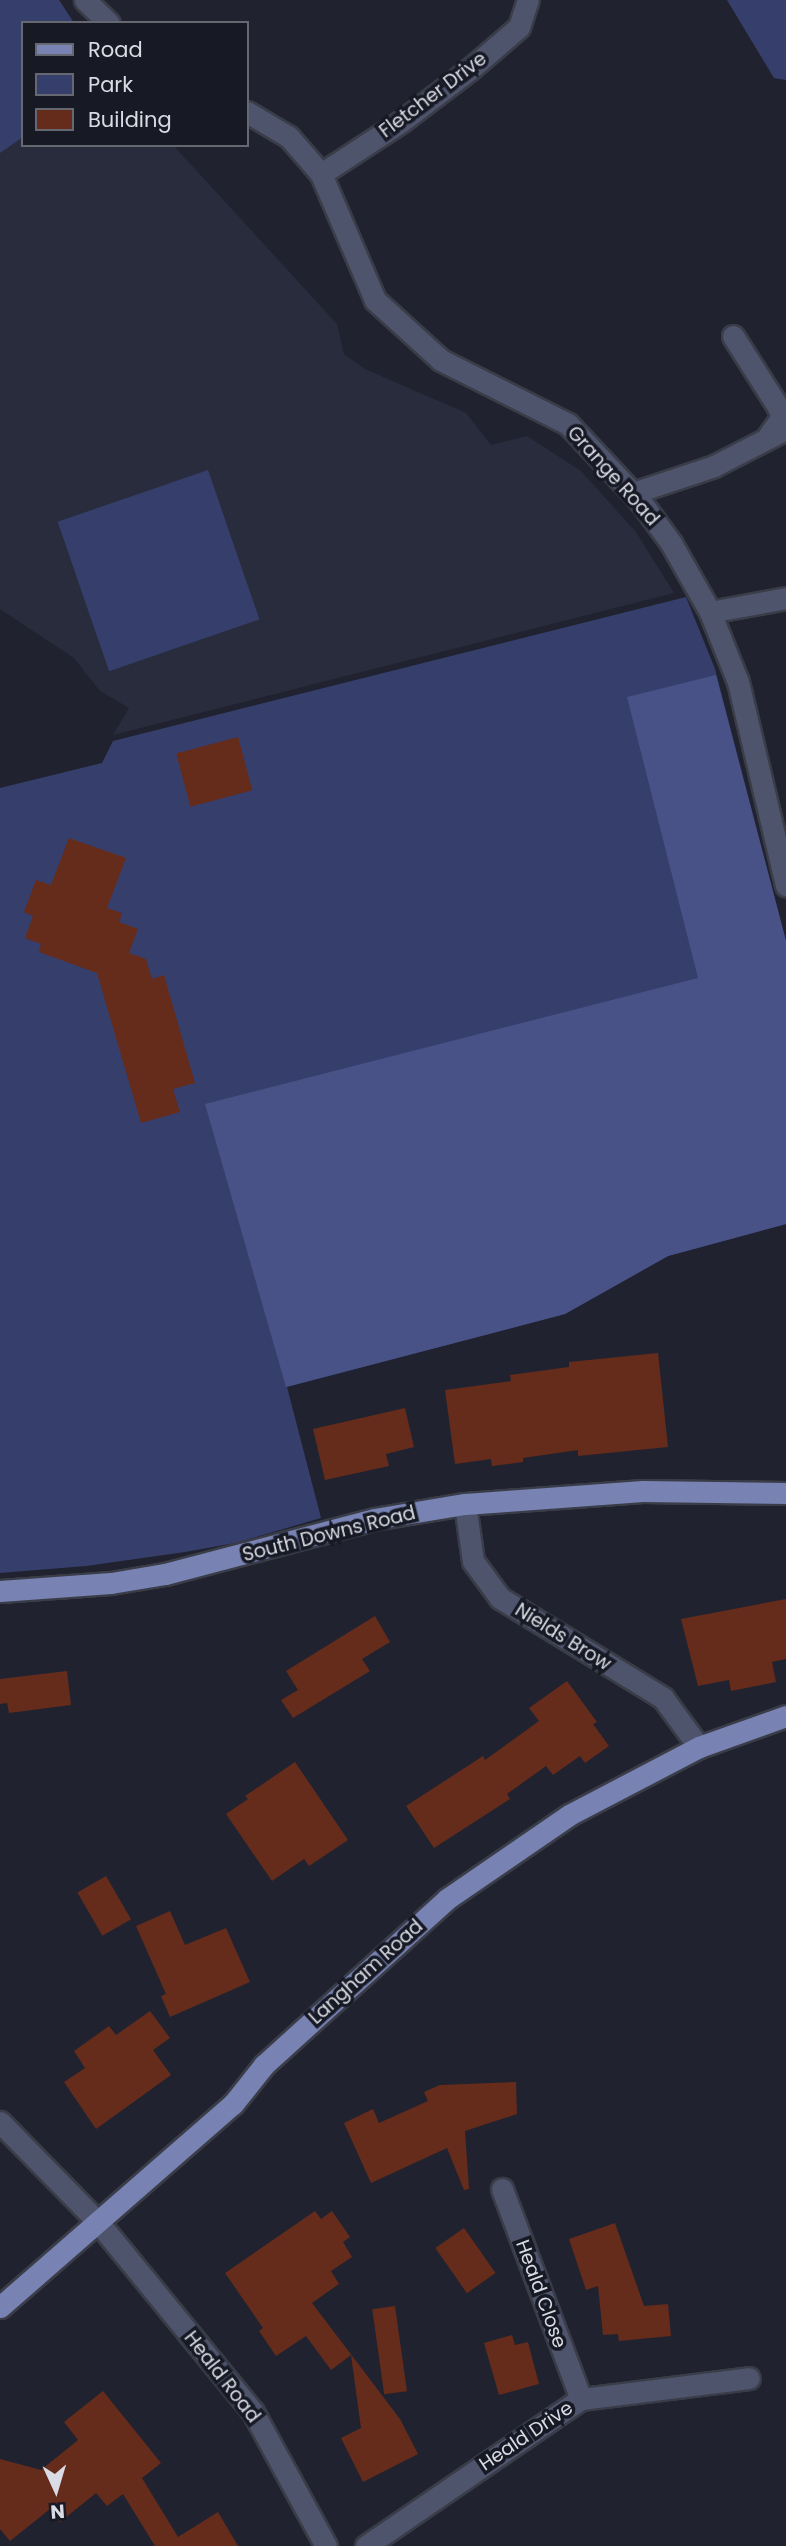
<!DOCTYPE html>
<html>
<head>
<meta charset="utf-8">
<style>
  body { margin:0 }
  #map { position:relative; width:786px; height:2546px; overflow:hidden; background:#20232f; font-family:Poppins,sans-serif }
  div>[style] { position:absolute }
  .built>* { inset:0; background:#282c3c }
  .green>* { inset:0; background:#363f6c; transform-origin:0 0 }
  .forest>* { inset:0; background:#485287 }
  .building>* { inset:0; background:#652b1b; transform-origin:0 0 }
  .roads { filter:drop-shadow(2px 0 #3a3d48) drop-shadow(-2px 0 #3a3d48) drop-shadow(0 2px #3a3d48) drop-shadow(0 -2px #3a3d48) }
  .minor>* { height:21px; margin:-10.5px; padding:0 10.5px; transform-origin:10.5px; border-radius:10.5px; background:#4e546c }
  .major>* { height:21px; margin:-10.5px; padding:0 10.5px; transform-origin:10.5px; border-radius:10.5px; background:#7883b4 }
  span { translate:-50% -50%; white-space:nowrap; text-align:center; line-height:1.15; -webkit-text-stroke:7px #171a25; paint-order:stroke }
  .street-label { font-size:19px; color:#d9dce4 }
  .legend { position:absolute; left:21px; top:21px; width:228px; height:126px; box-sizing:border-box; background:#171a25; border:2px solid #656871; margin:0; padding:9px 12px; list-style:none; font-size:21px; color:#d9dce4 }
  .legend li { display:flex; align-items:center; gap:14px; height:35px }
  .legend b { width:35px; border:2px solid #656871 }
  .north { position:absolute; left:21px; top:2455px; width:70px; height:70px; -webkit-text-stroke:5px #171a25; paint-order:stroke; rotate:176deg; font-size:19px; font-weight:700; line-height:28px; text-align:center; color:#d9dce4 }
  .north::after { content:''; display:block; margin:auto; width:24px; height:32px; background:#d9dce4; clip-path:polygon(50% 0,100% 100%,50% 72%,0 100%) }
</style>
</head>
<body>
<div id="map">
  <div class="built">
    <div style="clip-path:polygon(0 0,59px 0,74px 23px,23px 23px,23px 145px,173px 145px,337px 324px,344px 354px,365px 369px,466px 413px,491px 445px,527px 436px,581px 471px,636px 532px,674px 593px,113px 735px,129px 708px,100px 691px,74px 658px,0 609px)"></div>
  </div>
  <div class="green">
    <div style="clip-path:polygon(0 0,59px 0,74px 23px,23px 23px,23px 137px,0 153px)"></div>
    <div style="clip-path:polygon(727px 0,786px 0,786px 80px,774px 78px)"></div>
    <div style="left:208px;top:470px;width:158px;height:159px;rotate:71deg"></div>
    <div style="clip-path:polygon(686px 597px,715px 669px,786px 941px,786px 1224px,668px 1256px,565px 1314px,287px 1387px,321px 1518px,235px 1543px,185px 1552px,86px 1566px,0 1573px,0 788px,102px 763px,113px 741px)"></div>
  </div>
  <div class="forest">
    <div style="clip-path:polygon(716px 675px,786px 941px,786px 1224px,668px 1256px,565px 1314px,286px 1387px,205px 1104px,698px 978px,627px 697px)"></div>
  </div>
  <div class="building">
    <div style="left:238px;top:737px;width:55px;height:64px;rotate:75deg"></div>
    <div style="clip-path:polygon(69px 838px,126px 858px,107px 908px,122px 913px,119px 922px,138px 929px,129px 953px,146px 959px,152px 979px,164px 975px,195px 1083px,173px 1089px,180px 1112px,141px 1123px,97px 973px,39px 952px,41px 944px,25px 938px,33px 916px,24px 912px,36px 880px,51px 885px)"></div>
    <div style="clip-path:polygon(658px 1353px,668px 1447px,578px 1456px,578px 1450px,523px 1458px,523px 1462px,492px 1466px,491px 1459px,455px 1464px,445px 1390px,511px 1381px,510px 1375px,569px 1367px,569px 1362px)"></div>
    <div style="clip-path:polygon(405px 1408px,414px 1447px,386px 1454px,389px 1466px,325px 1480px,313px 1429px)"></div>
    <div style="clip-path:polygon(786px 1599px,786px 1659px,772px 1662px,776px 1682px,731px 1691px,729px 1680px,698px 1686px,681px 1619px)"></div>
    <div style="clip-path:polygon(375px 1616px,390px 1642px,362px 1659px,370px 1671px,293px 1718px,281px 1700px,298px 1690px,286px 1671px)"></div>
    <div style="clip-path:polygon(67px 1671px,71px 1705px,9px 1713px,7px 1703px,0 1704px,0 1679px)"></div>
    <div style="clip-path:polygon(567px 1681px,597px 1722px,593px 1724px,609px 1746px,585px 1763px,580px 1756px,553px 1775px,546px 1766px,507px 1794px,510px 1799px,434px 1848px,406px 1806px,483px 1756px,485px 1760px,539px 1721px,529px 1708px)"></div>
    <div style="clip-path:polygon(295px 1762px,348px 1840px,309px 1866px,304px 1859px,272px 1881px,226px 1814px,248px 1799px,245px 1796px)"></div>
    <div style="left:106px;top:1876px;width:50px;height:33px;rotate:60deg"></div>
    <div style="clip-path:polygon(170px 1911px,185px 1945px,226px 1928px,250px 1982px,170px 2017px,161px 1996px,166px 1994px,136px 1926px)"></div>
    <div style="clip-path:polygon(150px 2011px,170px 2038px,153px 2050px,171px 2075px,96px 2129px,64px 2082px,85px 2068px,74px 2051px,109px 2026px,116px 2035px)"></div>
    <div style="clip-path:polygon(516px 2082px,517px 2114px,465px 2131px,469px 2189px,464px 2190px,447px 2148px,371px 2183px,344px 2123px,373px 2109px,379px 2123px,428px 2101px,424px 2092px,440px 2085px)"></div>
    <div style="clip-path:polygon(315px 2211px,321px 2219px,332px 2211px,350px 2237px,343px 2242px,352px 2257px,331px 2271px,339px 2284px,312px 2303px,400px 2419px,418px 2454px,363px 2482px,341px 2438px,361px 2428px,351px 2355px,331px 2370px,306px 2336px,276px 2356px,259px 2331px,263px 2328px,225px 2273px)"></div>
    <div style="clip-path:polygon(615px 2223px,644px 2306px,668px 2304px,671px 2336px,619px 2341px,618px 2334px,603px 2335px,598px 2286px,586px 2290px,569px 2239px)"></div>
    <div style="left:464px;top:2228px;width:55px;height:35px;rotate:55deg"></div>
    <div style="left:395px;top:2306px;width:86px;height:23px;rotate:82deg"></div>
    <div style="clip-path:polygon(512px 2335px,515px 2345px,528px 2342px,539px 2384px,499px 2395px,484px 2343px)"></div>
    <div style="clip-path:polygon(103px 2391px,161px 2463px,142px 2478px,178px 2537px,218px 2512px,238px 2546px,155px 2546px,123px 2494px,107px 2506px,96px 2493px,60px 2522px,50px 2509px,10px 2541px,0 2529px,0 2459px,41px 2470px,78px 2440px,64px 2422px)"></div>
  </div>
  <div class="roads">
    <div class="minor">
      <div style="left:85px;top:0;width:33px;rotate:44deg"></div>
      <div style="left:247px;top:112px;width:49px;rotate:30.8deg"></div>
      <div style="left:289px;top:137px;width:49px;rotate:49.1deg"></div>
      <div style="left:321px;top:174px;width:137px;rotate:66.8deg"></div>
      <div style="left:375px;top:300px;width:89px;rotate:42.3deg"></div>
      <div style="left:441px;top:360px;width:142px;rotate:26.7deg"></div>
      <div style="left:568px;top:424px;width:107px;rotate:46.9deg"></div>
      <div style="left:641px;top:502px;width:51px;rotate:53.8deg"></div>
      <div style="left:671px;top:543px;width:79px;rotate:60.5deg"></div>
      <div style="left:710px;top:612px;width:75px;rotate:68.2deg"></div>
      <div style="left:738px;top:682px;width:209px;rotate:76.7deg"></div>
      <div style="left:321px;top:174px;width:97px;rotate:-33.2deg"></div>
      <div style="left:402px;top:121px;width:84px;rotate:-37.3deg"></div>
      <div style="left:469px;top:70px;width:66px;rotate:-40.7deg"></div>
      <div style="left:519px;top:27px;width:28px;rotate:-72deg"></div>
      <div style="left:733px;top:336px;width:84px;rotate:57.6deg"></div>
      <div style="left:778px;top:407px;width:11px;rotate:68deg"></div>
      <div style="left:782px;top:417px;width:24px;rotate:126deg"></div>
      <div style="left:633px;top:493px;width:85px;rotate:-18.4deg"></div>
      <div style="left:714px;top:466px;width:81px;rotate:-27.2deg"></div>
      <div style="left:710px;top:612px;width:77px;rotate:-10.4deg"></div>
      <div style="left:465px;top:1504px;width:58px;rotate:82deg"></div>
      <div style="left:473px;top:1561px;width:46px;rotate:53.9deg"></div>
      <div style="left:500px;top:1598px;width:191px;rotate:31.5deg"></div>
      <div style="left:663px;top:1698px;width:61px;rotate:53.7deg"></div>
      <div style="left:0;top:2122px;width:140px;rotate:45.6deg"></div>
      <div style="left:98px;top:2222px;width:245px;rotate:50.8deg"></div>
      <div style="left:253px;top:2412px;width:153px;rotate:61.4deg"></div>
      <div style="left:502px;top:2189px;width:224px;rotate:69.4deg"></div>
      <div style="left:366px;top:2546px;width:260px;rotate:-34.4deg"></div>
      <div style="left:581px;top:2399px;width:169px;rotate:-7.1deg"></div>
    </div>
    <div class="major">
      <div style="left:0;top:1591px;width:111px;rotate:-4.1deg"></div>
      <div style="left:111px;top:1583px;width:55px;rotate:-9.5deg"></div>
      <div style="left:165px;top:1574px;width:216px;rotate:-14.7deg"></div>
      <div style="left:374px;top:1519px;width:92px;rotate:-9.4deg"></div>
      <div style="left:465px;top:1504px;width:178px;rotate:-4.2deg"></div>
      <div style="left:643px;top:1491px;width:143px;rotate:0.8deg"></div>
      <div style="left:0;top:2307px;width:309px;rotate:-41.1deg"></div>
      <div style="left:233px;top:2104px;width:50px;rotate:-51.5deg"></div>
      <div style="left:264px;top:2065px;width:247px;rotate:-42.2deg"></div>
      <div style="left:447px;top:1899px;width:148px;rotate:-34.5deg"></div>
      <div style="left:569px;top:1815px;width:147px;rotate:-27.6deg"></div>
      <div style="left:699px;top:1747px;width:92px;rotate:-19.6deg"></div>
    </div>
  </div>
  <div class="street-label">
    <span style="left:433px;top:95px;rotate:-37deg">Fletcher Drive</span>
    <span style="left:613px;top:476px;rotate:48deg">Grange Road</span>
    <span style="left:329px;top:1534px;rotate:-14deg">South Downs Road</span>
    <span style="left:563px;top:1637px;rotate:32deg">Nields Brow</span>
    <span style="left:366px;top:1972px;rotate:-42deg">Langham Road</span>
    <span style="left:541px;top:2294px;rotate:70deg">Heald Close</span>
    <span style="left:222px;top:2377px;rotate:52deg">Heald Road</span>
    <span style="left:526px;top:2436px;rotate:-34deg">Heald Drive</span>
  </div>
  <ul class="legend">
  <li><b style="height:9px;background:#7883b4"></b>Road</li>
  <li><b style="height:19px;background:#363f6c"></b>Park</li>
  <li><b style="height:19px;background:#652b1b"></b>Building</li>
  </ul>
  <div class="north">N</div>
</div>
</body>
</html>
